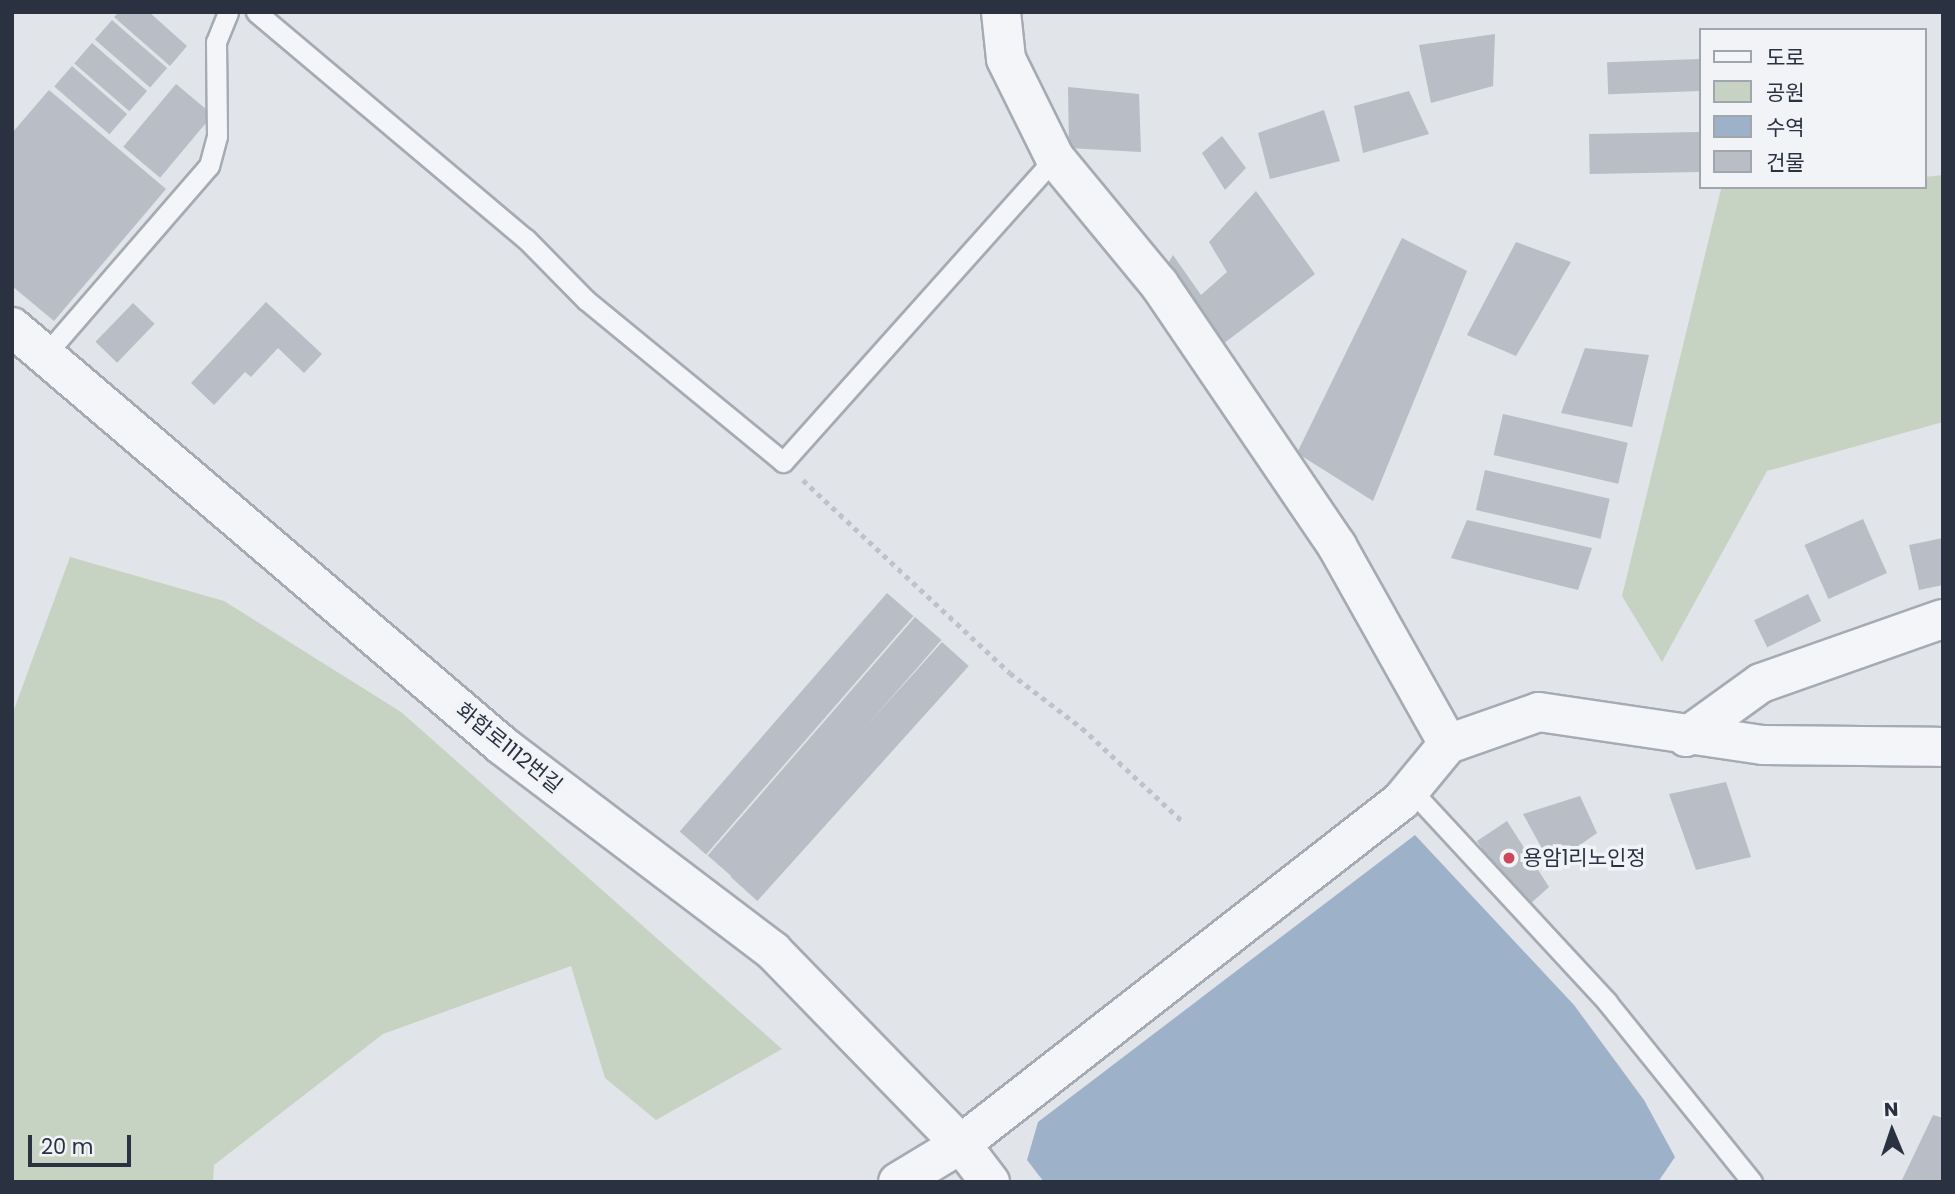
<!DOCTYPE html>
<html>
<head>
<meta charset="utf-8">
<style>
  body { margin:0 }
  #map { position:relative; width:1955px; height:1194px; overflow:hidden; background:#e1e4e9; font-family:Poppins,"Noto Sans KR",sans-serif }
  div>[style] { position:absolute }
  .green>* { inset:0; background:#c7d3c2 }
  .water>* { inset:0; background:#9db2c9 }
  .building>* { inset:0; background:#b8bdc6; transform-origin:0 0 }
  .path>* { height:4.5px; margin-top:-2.25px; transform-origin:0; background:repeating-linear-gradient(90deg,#bfc2c8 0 5px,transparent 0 10px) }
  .roads { filter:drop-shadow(2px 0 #a6abb3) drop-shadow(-2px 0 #a6abb3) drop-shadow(0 2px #a6abb3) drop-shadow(0 -2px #a6abb3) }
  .lane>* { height:19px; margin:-9.5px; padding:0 9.5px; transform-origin:9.5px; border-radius:9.5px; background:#f4f5f8 }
  .street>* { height:38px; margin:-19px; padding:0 19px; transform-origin:19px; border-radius:19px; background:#f4f5f8 }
  .dots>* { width:19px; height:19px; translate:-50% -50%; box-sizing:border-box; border:4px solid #f1f3f7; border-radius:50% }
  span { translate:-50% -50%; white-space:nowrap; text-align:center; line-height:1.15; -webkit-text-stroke:7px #f1f3f7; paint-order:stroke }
  .street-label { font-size:21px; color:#2a3241 }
  .poi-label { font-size:21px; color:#2a3241 }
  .left { translate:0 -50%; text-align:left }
  .frame { position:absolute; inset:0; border:14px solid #2a3241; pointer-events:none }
  .legend { position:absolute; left:1699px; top:28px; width:228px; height:161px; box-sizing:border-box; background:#f1f3f7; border:2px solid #a1a6ae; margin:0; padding:9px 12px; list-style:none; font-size:21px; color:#2a3241 }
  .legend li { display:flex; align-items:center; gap:14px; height:35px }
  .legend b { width:35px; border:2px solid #a1a6ae }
  .north { position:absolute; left:1857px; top:1096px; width:70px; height:70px; -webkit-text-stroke:5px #f1f3f7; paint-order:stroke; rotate:358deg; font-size:19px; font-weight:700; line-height:28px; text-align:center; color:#2a3241 }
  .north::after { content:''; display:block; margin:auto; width:24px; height:32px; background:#2a3241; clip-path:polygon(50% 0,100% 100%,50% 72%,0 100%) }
  .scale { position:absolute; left:28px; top:1135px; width:103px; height:32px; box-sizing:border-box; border:4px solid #2a3241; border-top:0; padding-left:9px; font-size:21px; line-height:24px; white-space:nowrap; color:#2a3241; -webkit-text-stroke:5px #f1f3f7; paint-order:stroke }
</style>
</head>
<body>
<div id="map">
  <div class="green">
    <div style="clip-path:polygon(1943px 175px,1943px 422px,1767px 471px,1662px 662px,1622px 596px,1721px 189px,1925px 187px,1925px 177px)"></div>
    <div style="clip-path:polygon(70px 557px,224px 601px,401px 712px,782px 1049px,656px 1120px,605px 1078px,571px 966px,383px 1034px,214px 1165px,213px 1182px,12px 1182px,12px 715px)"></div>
  </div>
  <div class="water">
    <div style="clip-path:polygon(1415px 835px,1574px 1005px,1644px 1100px,1675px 1157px,1658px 1182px,1044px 1182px,1027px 1160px,1038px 1122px)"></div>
  </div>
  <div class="building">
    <div style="clip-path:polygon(119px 12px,149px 12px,187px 46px,170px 66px,114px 17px)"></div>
    <div style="left:112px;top:20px;width:73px;height:26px;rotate:41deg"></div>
    <div style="clip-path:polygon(1495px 34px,1493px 86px,1431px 103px,1419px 45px)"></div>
    <div style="left:92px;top:43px;width:73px;height:27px;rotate:41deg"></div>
    <div style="left:1700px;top:59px;width:32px;height:93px;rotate:88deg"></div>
    <div style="left:72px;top:66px;width:73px;height:27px;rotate:41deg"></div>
    <div style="left:176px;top:84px;width:48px;height:82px;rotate:40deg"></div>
    <div style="clip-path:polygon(1068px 87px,1139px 94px,1141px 152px,1069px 148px)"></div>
    <div style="clip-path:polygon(49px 90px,166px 189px,54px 321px,12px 286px,12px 133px)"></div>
    <div style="clip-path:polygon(1409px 91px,1429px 134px,1363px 153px,1354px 106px)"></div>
    <div style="clip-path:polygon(1324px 110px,1340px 161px,1270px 179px,1258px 133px)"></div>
    <div style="left:1699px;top:132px;width:40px;height:110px;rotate:89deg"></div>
    <div style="clip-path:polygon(1222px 136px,1246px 168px,1225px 190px,1202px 153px)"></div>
    <div style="clip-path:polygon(1256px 191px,1315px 274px,1219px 347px,1164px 270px,1173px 255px,1201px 295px,1227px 272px,1209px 242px)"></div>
    <div style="clip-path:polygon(1402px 238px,1467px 271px,1373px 501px,1297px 453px)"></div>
    <div style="clip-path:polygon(1516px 242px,1571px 262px,1516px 356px,1467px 335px)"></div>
    <div style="clip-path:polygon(266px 302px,322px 354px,304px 373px,278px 348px,251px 377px,245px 372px,214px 405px,191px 383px)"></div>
    <div style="left:133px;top:303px;width:30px;height:54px;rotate:44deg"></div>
    <div style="clip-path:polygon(1585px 348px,1649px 355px,1632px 427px,1561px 413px)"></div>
    <div style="left:1503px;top:414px;width:128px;height:42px;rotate:13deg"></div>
    <div style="left:1485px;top:470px;width:128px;height:41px;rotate:13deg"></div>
    <div style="left:1863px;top:519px;width:59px;height:64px;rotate:66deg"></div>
    <div style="clip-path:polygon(1467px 520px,1592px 548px,1578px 590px,1451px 558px)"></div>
    <div style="clip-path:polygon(1943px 538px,1943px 585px,1919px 590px,1909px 545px)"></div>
    <div style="left:887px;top:593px;width:35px;height:316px;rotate:41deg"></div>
    <div style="left:1808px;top:594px;width:30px;height:60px;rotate:64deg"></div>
    <div style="left:915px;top:617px;width:35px;height:316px;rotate:41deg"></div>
    <div style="left:942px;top:642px;width:36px;height:316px;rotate:42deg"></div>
    <div style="clip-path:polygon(1726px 782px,1751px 857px,1696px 870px,1669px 794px)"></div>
    <div style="clip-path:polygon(1580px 796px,1597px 833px,1551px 865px,1523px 814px)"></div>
    <div style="clip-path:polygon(1507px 821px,1549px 887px,1529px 905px,1498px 874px,1477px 841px)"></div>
    <div style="clip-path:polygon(1933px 1115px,1943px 1118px,1943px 1182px,1901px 1182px)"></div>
  </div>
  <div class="path">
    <div style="left:803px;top:480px;width:283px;rotate:43deg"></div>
    <div style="left:1010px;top:673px;width:91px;rotate:37.4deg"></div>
    <div style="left:1082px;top:728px;width:137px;rotate:42.9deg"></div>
  </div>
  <div class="roads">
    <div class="lane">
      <div style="left:256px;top:12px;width:353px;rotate:40.1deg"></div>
      <div style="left:526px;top:239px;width:86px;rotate:45.5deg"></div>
      <div style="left:586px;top:300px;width:255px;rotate:39.4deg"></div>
      <div style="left:783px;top:462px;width:408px;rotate:-48.2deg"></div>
      <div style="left:45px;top:355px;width:250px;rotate:-49.1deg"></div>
      <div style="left:209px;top:166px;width:31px;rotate:-75deg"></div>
      <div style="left:217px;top:136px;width:94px;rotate:-90.6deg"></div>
      <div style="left:216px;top:42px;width:32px;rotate:-68deg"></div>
      <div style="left:1411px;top:790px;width:289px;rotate:47.2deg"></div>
      <div style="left:1607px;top:1002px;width:231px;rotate:51.1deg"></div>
    </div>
    <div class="street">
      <div style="left:1001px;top:12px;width:47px;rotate:83.9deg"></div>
      <div style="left:1006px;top:59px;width:110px;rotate:63.7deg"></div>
      <div style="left:1055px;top:158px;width:163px;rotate:50.5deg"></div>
      <div style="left:1159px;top:284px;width:317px;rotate:55.8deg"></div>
      <div style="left:1337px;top:546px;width:227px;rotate:60.7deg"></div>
      <div style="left:1448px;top:744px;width:96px;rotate:-19.4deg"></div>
      <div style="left:1539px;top:712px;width:226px;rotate:8.4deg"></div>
      <div style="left:1763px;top:745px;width:180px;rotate:0.6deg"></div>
      <div style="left:12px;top:327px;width:645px;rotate:40.48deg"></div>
      <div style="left:503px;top:746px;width:339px;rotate:37.2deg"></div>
      <div style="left:773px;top:951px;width:269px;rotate:45.8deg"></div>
      <div style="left:961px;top:1144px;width:48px;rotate:52.7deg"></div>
      <div style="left:1686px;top:737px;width:92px;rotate:-35.8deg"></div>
      <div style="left:1761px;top:683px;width:193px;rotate:-19.4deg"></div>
      <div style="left:898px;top:1182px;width:74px;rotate:-31.1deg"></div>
      <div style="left:961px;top:1144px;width:558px;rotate:-37.94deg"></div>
      <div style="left:1401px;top:801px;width:74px;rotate:-50.5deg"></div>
    </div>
  </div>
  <div class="dots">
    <div style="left:1509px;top:858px;background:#cc485c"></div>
  </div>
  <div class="street-label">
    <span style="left:509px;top:748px;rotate:39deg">화합로1112번길</span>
  </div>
  <div class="poi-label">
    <span class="left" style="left:1523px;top:858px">용암1리노인정</span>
  </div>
  <div class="frame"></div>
  <ul class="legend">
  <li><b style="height:9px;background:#f4f5f8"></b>도로</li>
  <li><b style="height:19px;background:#c7d3c2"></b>공원</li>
  <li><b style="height:19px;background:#9db2c9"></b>수역</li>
  <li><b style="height:19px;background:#b8bdc6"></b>건물</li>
  </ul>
  <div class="north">N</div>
  <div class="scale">20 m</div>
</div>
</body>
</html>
